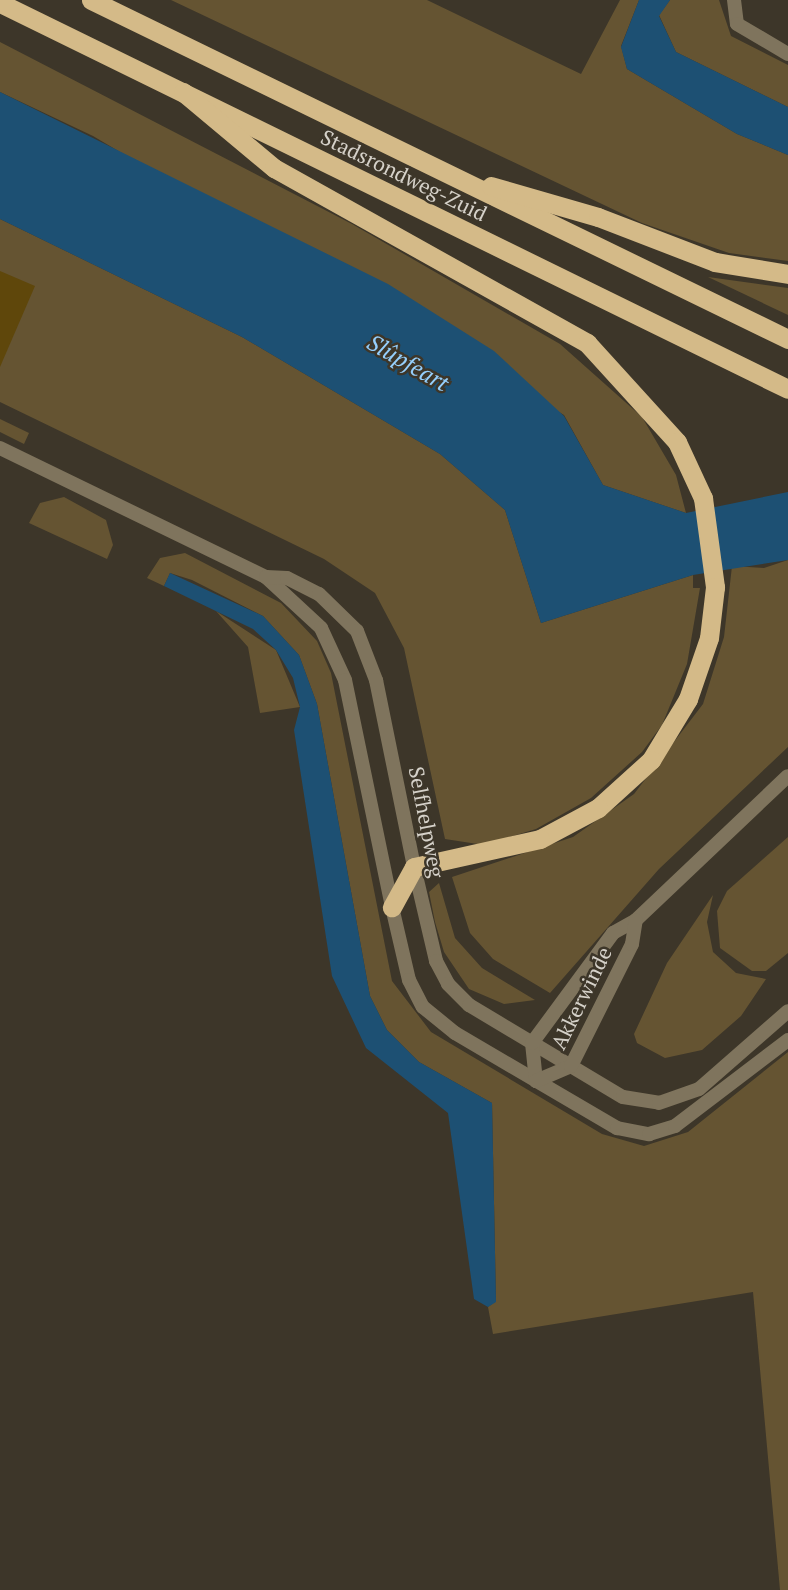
<!DOCTYPE html>
<html>
<head>
<meta charset="utf-8">
<style>
  body { margin:0 }
  #map { position:relative; width:788px; height:1590px; overflow:hidden; background:#3d3629; font-family:"PT Serif",serif }
  div>[style] { position:absolute }
  .green>* { inset:0; background:#655432 }
  .water>* { inset:0; background:#1d5073 }
  .building>* { inset:0; background:#5f470b }
  .service>* { height:14px; margin:-7px; padding:0 7px; transform-origin:7px; border-radius:7px; background:#7f745d }
  .minor>* { height:14px; margin:-7px; padding:0 7px; transform-origin:7px; border-radius:7px; background:#7f745d }
  .tertiary>* { height:14px; margin:-7px; padding:0 7px; transform-origin:7px; border-radius:7px; background:#7f745d }
  .trunk>* { height:19px; margin:-9.5px; padding:0 9.5px; transform-origin:9.5px; border-radius:9.5px; background:#d4ba88 }
  span { translate:-50% -50%; white-space:nowrap; text-align:center; line-height:1.15; -webkit-text-stroke:5px #3d3629; paint-order:stroke }
  .street-label { font-size:21px; color:#d5d1c9 }
  .water-label { font-size:23px; color:#95cffc; font-style:italic }
</style>
</head>
<body>
<div id="map">
  <div class="green">
    <div style="clip-path:polygon(171px 0,427px 0,581px 74px,620px 0,639px 0,621px 46px,627px 69px,737px 134px,788px 155px,788px 261px,729px 253px,642px 223px)"></div>
    <div style="clip-path:polygon(670px 0,719px 0,731px 36px,788px 65px,788px 107px,676px 52px,659px 15px)"></div>
    <div style="clip-path:polygon(0 42px,352px 224px,560px 344px,642px 417px,676px 475px,686px 513px,603px 485px,564px 415px,93px 136px,0 92px)"></div>
    <div style="clip-path:polygon(0 219px,242px 337px,440px 454px,505px 510px,541px 623px,693px 575px,693px 588px,700px 588px,687px 664px,662px 725px,642px 752px,591px 798px,536px 829px,484px 845px,445px 839px,404px 648px,375px 593px,324px 559px,0 402px)"></div>
    <div style="clip-path:polygon(708px 277px,788px 288px,788px 315px)"></div>
    <div style="clip-path:polygon(0 419px,29px 433px,24px 444px,0 432px)"></div>
    <div style="clip-path:polygon(64px 497px,106px 520px,113px 545px,107px 559px,29px 523px,40px 503px)"></div>
    <div style="clip-path:polygon(185px 553px,281px 603px,317px 641px,331px 673px,392px 981px,431px 1032px,602px 1134px,644px 1146px,688px 1132px,788px 1052px,788px 1590px,780px 1590px,753px 1292px,493px 1334px,488px 1307px,496px 1301px,492px 1103px,419px 1062px,387px 1030px,370px 996px,317px 704px,299px 655px,263px 616px,192px 580px,170px 573px,164px 586px,147px 578px,160px 558px)"></div>
    <div style="clip-path:polygon(788px 560px,788px 747px,659px 869px,550px 993px,493px 959px,470px 933px,452px 877px,573px 837px,634px 794px,703px 704px,724px 637px,732px 566px,764px 568px)"></div>
    <div style="clip-path:polygon(216px 611px,276px 650px,300px 707px,260px 713px,248px 647px)"></div>
    <div style="clip-path:polygon(788px 837px,788px 953px,766px 971px,752px 971px,720px 948px,717px 911px,727px 891px)"></div>
    <div style="clip-path:polygon(439px 883px,455px 938px,482px 968px,535px 1000px,504px 1004px,469px 989px,444px 952px,435px 922px,429px 892px)"></div>
    <div style="clip-path:polygon(713px 895px,707px 922px,713px 952px,736px 973px,766px 979px,741px 1016px,702px 1050px,665px 1058px,637px 1043px,634px 1034px,667px 963px)"></div>
  </div>
  <div class="water">
    <div style="clip-path:polygon(639px 0,670px 0,659px 16px,676px 52px,788px 107px,788px 155px,737px 134px,627px 69px,621px 47px)"></div>
    <div style="clip-path:polygon(0 92px,388px 284px,494px 351px,564px 416px,603px 485px,686px 513px,788px 492px,788px 560px,693px 575px,541px 623px,505px 510px,440px 454px,242px 337px,0 219px)"></div>
    <div style="clip-path:polygon(170px 573px,263px 616px,299px 655px,317px 704px,370px 996px,387px 1030px,419px 1062px,492px 1103px,496px 1302px,488px 1307px,474px 1299px,448px 1113px,366px 1048px,332px 976px,294px 730px,300px 707px,293px 678px,276px 650px,253px 629px,164px 586px)"></div>
  </div>
  <div class="building">
    <div style="clip-path:polygon(0 271px,35px 286px,0 367px)"></div>
  </div>
  <div class="service">
    <div style="left:734px;top:0;width:24px;rotate:83deg"></div>
    <div style="left:737px;top:24px;width:59px;rotate:30.5deg"></div>
  </div>
  <div class="minor">
    <div style="left:0;top:448px;width:296px;rotate:25.9deg"></div>
    <div style="left:266px;top:577px;width:75px;rotate:42.8deg"></div>
    <div style="left:321px;top:628px;width:57px;rotate:65.2deg"></div>
    <div style="left:345px;top:680px;width:232px;rotate:78.3deg"></div>
    <div style="left:266px;top:577px;width:21px;rotate:3deg"></div>
    <div style="left:287px;top:578px;width:36px;rotate:27deg"></div>
    <div style="left:319px;top:594px;width:53px;rotate:44.2deg"></div>
    <div style="left:357px;top:631px;width:53px;rotate:68.8deg"></div>
    <div style="left:376px;top:680px;width:191px;rotate:78.5deg"></div>
  </div>
  <div class="tertiary">
    <div style="left:414px;top:867px;width:97px;rotate:76.8deg"></div>
    <div style="left:436px;top:961px;width:26px;rotate:62deg"></div>
    <div style="left:448px;top:984px;width:30px;rotate:45deg"></div>
    <div style="left:469px;top:1005px;width:179px;rotate:30.9deg"></div>
    <div style="left:623px;top:1097px;width:36px;rotate:9deg"></div>
    <div style="left:659px;top:1103px;width:42px;rotate:-19.3deg"></div>
    <div style="left:699px;top:1089px;width:118px;rotate:-41.2deg"></div>
    <div style="left:392px;top:907px;width:75px;rotate:76.9deg"></div>
    <div style="left:409px;top:980px;width:30px;rotate:63deg"></div>
    <div style="left:423px;top:1007px;width:41px;rotate:39.1deg"></div>
    <div style="left:455px;top:1033px;width:188px;rotate:30.4deg"></div>
    <div style="left:617px;top:1128px;width:33px;rotate:11deg"></div>
    <div style="left:649px;top:1134px;width:27px;rotate:-17deg"></div>
    <div style="left:675px;top:1126px;width:142px;rotate:-37.3deg"></div>
    <div style="left:536px;top:1081px;width:38px;rotate:-96deg"></div>
    <div style="left:532px;top:1043px;width:137px;rotate:-53.6deg"></div>
    <div style="left:613px;top:933px;width:26px;rotate:-29deg"></div>
    <div style="left:636px;top:920px;width:209px;rotate:-43.5deg"></div>
    <div style="left:536px;top:1081px;width:38px;rotate:-23deg"></div>
    <div style="left:571px;top:1066px;width:136px;rotate:-63.4deg"></div>
    <div style="left:632px;top:944px;width:24px;rotate:-81deg"></div>
  </div>
  <div class="trunk">
    <div style="left:91px;top:0;width:775px;rotate:25.94deg"></div>
    <div style="left:0;top:3px;width:877px;rotate:26.1deg"></div>
    <div style="left:183px;top:92px;width:119px;rotate:39.9deg"></div>
    <div style="left:274px;top:168px;width:359px;rotate:29.2deg"></div>
    <div style="left:587px;top:343px;width:134px;rotate:47.7deg"></div>
    <div style="left:677px;top:442px;width:62px;rotate:65.1deg"></div>
    <div style="left:703px;top:498px;width:90px;rotate:82.3deg"></div>
    <div style="left:715px;top:587px;width:51px;rotate:96.7deg"></div>
    <div style="left:709px;top:638px;width:65px;rotate:109deg"></div>
    <div style="left:688px;top:699px;width:71px;rotate:121.2deg"></div>
    <div style="left:651px;top:760px;width:72px;rotate:137.8deg"></div>
    <div style="left:598px;top:808px;width:66px;rotate:151.9deg"></div>
    <div style="left:540px;top:839px;width:129px;rotate:167.5deg"></div>
    <div style="left:414px;top:867px;width:46px;rotate:118.8deg"></div>
    <div style="left:491px;top:186px;width:111px;rotate:16.2deg"></div>
    <div style="left:598px;top:217px;width:125px;rotate:21deg"></div>
    <div style="left:715px;top:262px;width:74px;rotate:9.3deg"></div>
  </div>
  <div class="street-label">
    <span style="left:404px;top:175px;rotate:26deg">Stadsrondweg-Zuid</span>
    <span style="left:427px;top:822px;rotate:79deg">Selfhelpweg</span>
    <span style="left:581px;top:998px;rotate:-64deg">Akkerwinde</span>
  </div>
  <div class="water-label">
    <span style="left:408px;top:363px;rotate:30deg">Slûpfeart</span>
  </div>
</div>
</body>
</html>
